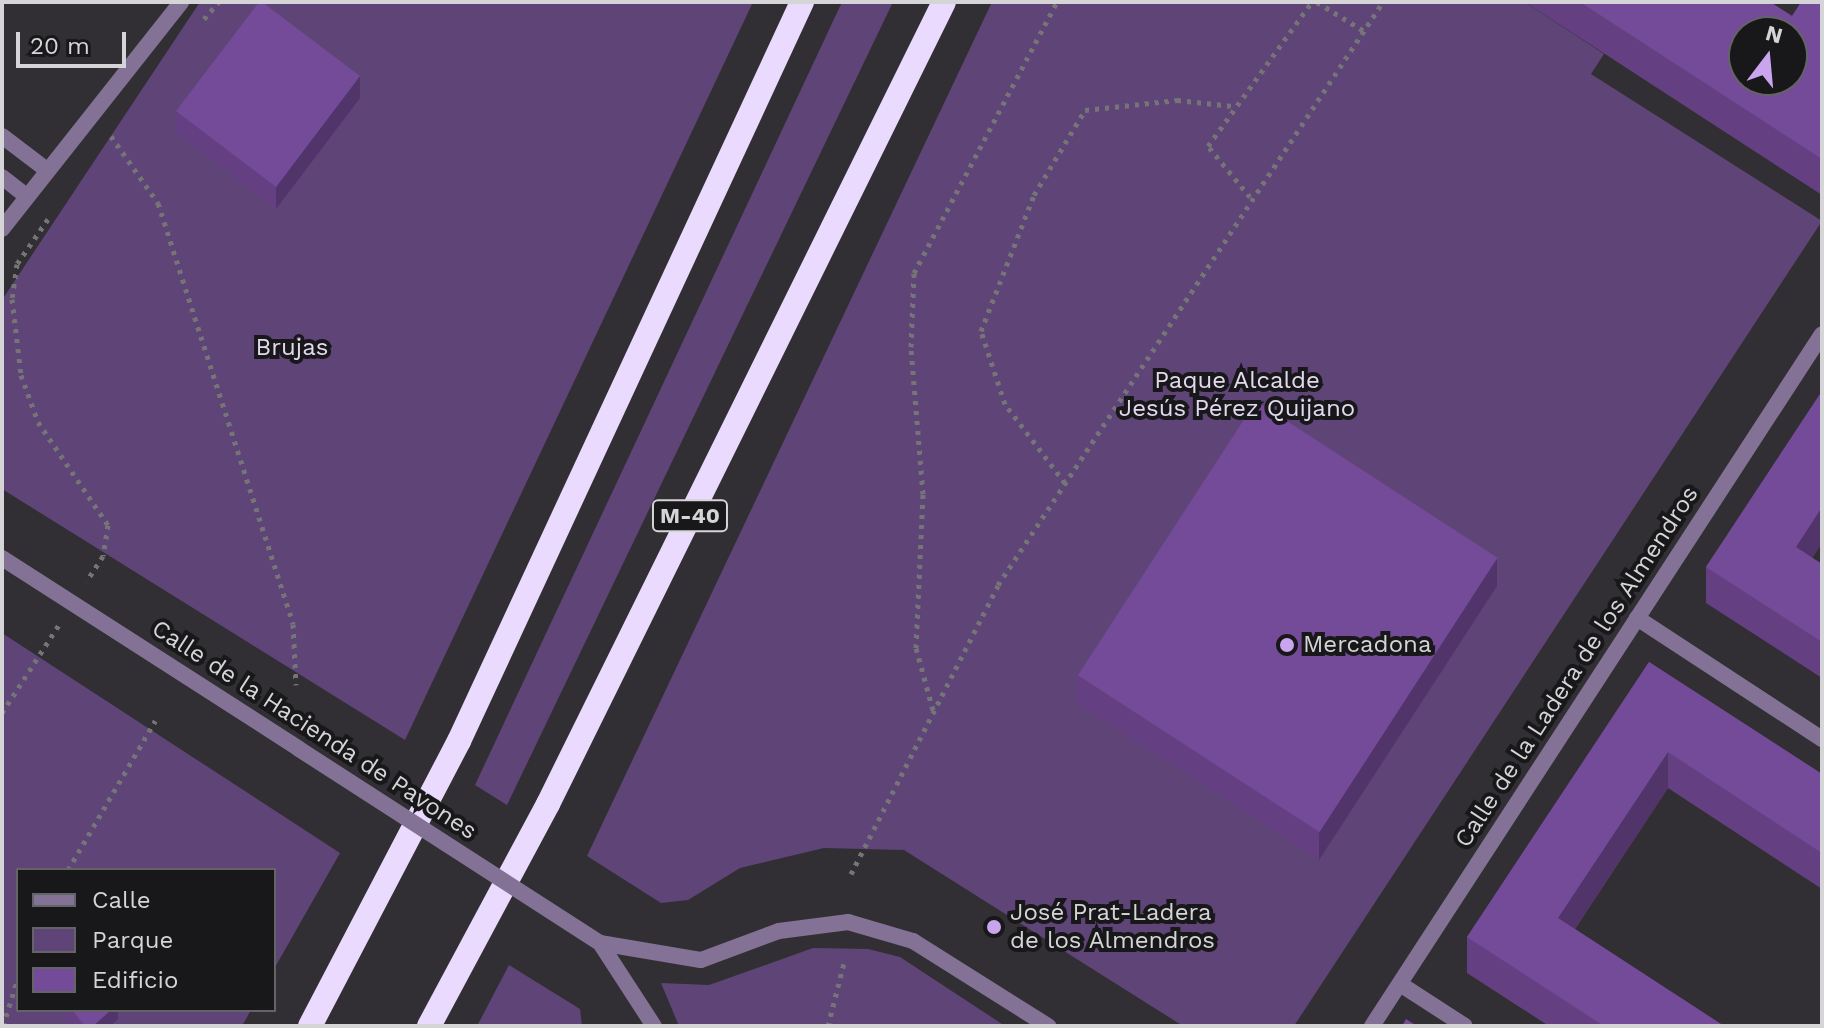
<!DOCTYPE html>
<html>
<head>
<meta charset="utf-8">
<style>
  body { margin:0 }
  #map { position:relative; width:1824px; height:1028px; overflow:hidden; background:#312f33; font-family:"Work Sans",sans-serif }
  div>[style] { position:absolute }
  .green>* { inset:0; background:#5f4478 }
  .path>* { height:5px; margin-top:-2.5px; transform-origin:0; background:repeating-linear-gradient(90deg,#757477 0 4px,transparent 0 10px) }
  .service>* { height:16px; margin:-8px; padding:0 8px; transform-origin:8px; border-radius:8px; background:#837295 }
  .minor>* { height:16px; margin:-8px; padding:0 8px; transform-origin:8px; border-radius:8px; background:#837295 }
  .tertiary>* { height:16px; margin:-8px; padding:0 8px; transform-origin:8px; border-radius:8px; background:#837295 }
  .motorway>* { height:24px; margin:-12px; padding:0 12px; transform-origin:12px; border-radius:12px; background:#eadafd }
  .tertiary-bridge>* { height:16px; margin:-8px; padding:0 8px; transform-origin:8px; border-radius:8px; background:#837295 }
  .wall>* { inset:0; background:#644083 }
  .shaded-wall>* { inset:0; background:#51346a }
  .building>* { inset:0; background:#744b98; transform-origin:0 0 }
  .dots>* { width:22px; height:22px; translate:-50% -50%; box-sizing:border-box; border:4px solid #181719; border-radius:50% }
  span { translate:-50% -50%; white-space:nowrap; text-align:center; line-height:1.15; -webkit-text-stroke:8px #181719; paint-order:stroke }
  .shield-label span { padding:2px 6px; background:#181719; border:2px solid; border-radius:6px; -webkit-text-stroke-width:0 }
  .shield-label { font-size:22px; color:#d5d4d6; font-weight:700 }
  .park-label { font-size:24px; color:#e3d9ef }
  .poi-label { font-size:24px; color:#d5d4d6 }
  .left { translate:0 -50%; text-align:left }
  .street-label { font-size:24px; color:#d5d4d6 }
  .frame { position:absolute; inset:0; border:4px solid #d5d4d6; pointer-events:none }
  .legend { position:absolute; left:16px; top:868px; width:260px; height:144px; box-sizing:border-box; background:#181719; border:2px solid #646365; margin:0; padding:10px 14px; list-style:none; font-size:24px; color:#d5d4d6 }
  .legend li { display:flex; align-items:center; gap:16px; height:40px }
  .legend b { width:40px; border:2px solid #646365 }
  .north { position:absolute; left:1728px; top:16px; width:80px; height:80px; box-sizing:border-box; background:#181719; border:2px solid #646365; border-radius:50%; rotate:16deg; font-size:22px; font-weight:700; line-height:32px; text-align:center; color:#d5d4d6 }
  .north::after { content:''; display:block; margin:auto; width:28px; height:36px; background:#c9a5ee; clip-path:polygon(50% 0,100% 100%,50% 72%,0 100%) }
  .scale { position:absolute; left:16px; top:32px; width:110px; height:36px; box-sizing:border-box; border:4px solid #d5d4d6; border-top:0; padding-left:10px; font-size:24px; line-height:28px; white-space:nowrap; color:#d5d4d6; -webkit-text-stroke:6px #181719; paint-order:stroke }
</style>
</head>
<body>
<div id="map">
  <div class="green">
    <div style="clip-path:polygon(200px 2px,753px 2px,405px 740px,2px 489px,2px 300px)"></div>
    <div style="clip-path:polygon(842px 2px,893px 2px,507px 805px,475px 785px)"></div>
    <div style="clip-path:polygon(992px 2px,1525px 2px,1604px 54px,1591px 74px,1822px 221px,1294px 1026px,1183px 1026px,904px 850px,824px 848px,740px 868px,688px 900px,661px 903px,587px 856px)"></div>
    <div style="clip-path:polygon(2px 633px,340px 853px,274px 969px,274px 870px,18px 870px,18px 1010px,251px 1010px,242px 1026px,2px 1026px)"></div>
    <div style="clip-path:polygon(813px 948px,868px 949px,900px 957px,1005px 1026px,679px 1026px,661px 983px,709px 985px)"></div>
    <div style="clip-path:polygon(509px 965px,580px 1009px,582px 1026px,477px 1026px)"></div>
  </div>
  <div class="path">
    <div style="left:1317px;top:2px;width:55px;rotate:31.7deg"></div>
    <div style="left:204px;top:19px;width:23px;rotate:-49deg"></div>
    <div style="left:111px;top:136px;width:82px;rotate:55deg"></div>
    <div style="left:158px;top:203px;width:442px;rotate:72.2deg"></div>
    <div style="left:293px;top:624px;width:61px;rotate:87.2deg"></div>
    <div style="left:1250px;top:197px;width:66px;rotate:-129.5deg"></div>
    <div style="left:1208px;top:146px;width:178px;rotate:-54.2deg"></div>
    <div style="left:48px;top:219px;width:55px;rotate:124.6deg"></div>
    <div style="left:17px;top:264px;width:35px;rotate:98deg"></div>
    <div style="left:12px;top:299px;width:77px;rotate:83.2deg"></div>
    <div style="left:21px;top:375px;width:50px;rotate:70.1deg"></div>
    <div style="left:38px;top:422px;width:125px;rotate:55.8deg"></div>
    <div style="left:108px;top:525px;width:31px;rotate:99deg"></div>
    <div style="left:103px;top:556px;width:30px;rotate:123deg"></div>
    <div style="left:1065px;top:483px;width:99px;rotate:-127.2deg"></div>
    <div style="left:1005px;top:404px;width:77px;rotate:-108.2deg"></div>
    <div style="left:981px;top:331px;width:146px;rotate:-68.7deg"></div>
    <div style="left:1034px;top:195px;width:99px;rotate:-59deg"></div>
    <div style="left:1085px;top:110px;width:93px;rotate:-6.2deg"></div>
    <div style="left:1177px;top:100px;width:56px;rotate:6.1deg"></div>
    <div style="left:933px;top:710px;width:64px;rotate:-105.3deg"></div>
    <div style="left:916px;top:648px;width:154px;rotate:-87.4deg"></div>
    <div style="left:923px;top:494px;width:147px;rotate:-94.7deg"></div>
    <div style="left:911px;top:347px;width:74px;rotate:-87.7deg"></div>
    <div style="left:914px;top:273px;width:306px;rotate:-62.2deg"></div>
    <div style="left:2px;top:713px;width:107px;rotate:-57.2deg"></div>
    <div style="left:68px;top:870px;width:173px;rotate:-59.7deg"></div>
    <div style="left:851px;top:874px;width:324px;rotate:-63deg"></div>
    <div style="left:998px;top:585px;width:699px;rotate:-56.56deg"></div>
    <div style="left:3px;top:1026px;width:50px;rotate:-72.6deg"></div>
    <div style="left:828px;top:1026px;width:69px;rotate:-75.8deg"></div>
  </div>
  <div class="service">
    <div style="left:2px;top:136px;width:56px;rotate:37.1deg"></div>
    <div style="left:2px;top:177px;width:31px;rotate:38deg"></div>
  </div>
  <div class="minor">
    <div style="left:2px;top:229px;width:289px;rotate:-51.7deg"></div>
    <div style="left:1637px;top:618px;width:221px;rotate:33.2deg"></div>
    <div style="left:1400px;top:984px;width:77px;rotate:32.9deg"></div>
    <div style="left:1372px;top:1026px;width:825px;rotate:-56.96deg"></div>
  </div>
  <div class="tertiary">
    <div style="left:2px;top:558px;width:353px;rotate:32.7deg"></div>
    <div style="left:600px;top:943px;width:102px;rotate:9.6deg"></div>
    <div style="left:701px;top:960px;width:83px;rotate:-20.4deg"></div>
    <div style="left:779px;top:931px;width:70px;rotate:-7.4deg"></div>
    <div style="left:848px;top:922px;width:68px;rotate:16.3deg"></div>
    <div style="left:913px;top:941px;width:160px;rotate:32.2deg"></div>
    <div style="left:600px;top:943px;width:99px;rotate:57deg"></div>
  </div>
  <div class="motorway">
    <div style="left:310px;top:1026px;width:322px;rotate:-62.4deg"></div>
    <div style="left:459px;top:741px;width:815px;rotate:-65.1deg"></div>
    <div style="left:429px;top:1026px;width:252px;rotate:-61.8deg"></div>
    <div style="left:548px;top:804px;width:894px;rotate:-63.72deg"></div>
  </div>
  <div class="tertiary-bridge">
    <div style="left:299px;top:749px;width:358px;rotate:32.8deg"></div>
  </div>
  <div class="wall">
    <div style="clip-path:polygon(1525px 2px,1770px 2px,1792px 16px,1822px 2px,1822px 195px)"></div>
    <div style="clip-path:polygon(360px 98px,276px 209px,176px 133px,176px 111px)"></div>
    <div style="clip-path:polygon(1822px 391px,1822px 543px,1812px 558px,1822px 564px,1822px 678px,1706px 603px,1706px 567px)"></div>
    <div style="clip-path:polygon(1497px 586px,1319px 860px,1077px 703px,1077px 675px)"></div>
    <div style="clip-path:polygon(1649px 662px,1822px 774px,1822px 889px,1668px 788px,1575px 929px,1724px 1026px,1549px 1026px,1467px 973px,1467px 937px)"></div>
    <div style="clip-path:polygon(61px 1010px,118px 1010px,118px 1019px,110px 1026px,72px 1026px,61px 1014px)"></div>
  </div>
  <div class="shaded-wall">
    <div style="clip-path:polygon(360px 76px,360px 98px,276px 209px,276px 187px)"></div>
    <div style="clip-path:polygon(1822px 507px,1822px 543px,1796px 583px,1796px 547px)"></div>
    <div style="clip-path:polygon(1497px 558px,1497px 586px,1319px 860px,1319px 833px)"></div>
    <div style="clip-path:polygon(1668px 752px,1668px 788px,1558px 954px,1558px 918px)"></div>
    <div style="clip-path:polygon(111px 1010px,118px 1010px,118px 1019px,110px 1026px,93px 1026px)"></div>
  </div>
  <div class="building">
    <div style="clip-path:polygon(259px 2px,262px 2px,360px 76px,276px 187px,176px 111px)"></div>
    <div style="clip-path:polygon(evenodd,1580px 2px,1770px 2px,1792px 16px,1801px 2px,1822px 2px,1822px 159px,1580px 2px,1744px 32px,1792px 32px,1792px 80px,1744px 80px,1744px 32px)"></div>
    <div style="clip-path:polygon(1822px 391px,1822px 507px,1796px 547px,1822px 564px,1822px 642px,1706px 567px)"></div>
    <div style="left:1256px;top:401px;width:288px;height:327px;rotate:33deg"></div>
    <div style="clip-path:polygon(1649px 662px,1822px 774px,1822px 853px,1668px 752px,1558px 918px,1724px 1026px,1604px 1026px,1467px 937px)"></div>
    <div style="clip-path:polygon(72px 1010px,111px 1010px,93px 1026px,85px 1026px)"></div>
    <div style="clip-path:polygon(1406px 1019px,1417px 1026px,1402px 1026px)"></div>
  </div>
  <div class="dots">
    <div style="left:1287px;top:645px;background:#c9a5ee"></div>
    <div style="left:994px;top:927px;background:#c9a5ee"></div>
  </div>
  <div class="shield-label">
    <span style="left:690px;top:516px">M-40</span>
  </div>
  <div class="park-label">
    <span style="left:292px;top:348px">Brujas</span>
    <span style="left:1237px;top:395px">Paque Alcalde<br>Jesús Pérez Quijano</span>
  </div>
  <div class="poi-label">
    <span class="left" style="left:1303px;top:645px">Mercadona</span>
    <span class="left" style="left:1010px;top:927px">José Prat-Ladera<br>de los Almendros</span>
  </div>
  <div class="street-label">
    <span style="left:1577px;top:667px;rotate:-57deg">Calle de la Ladera de los Almendros</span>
    <span style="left:314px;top:730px;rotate:33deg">Calle de la Hacienda de Pavones</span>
  </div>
  <div class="frame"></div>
  <ul class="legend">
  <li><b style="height:10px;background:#837295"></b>Calle</li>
  <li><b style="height:22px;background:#5f4478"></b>Parque</li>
  <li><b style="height:22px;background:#744b98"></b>Edificio</li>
  </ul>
  <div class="north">N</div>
  <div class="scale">20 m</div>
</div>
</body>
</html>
